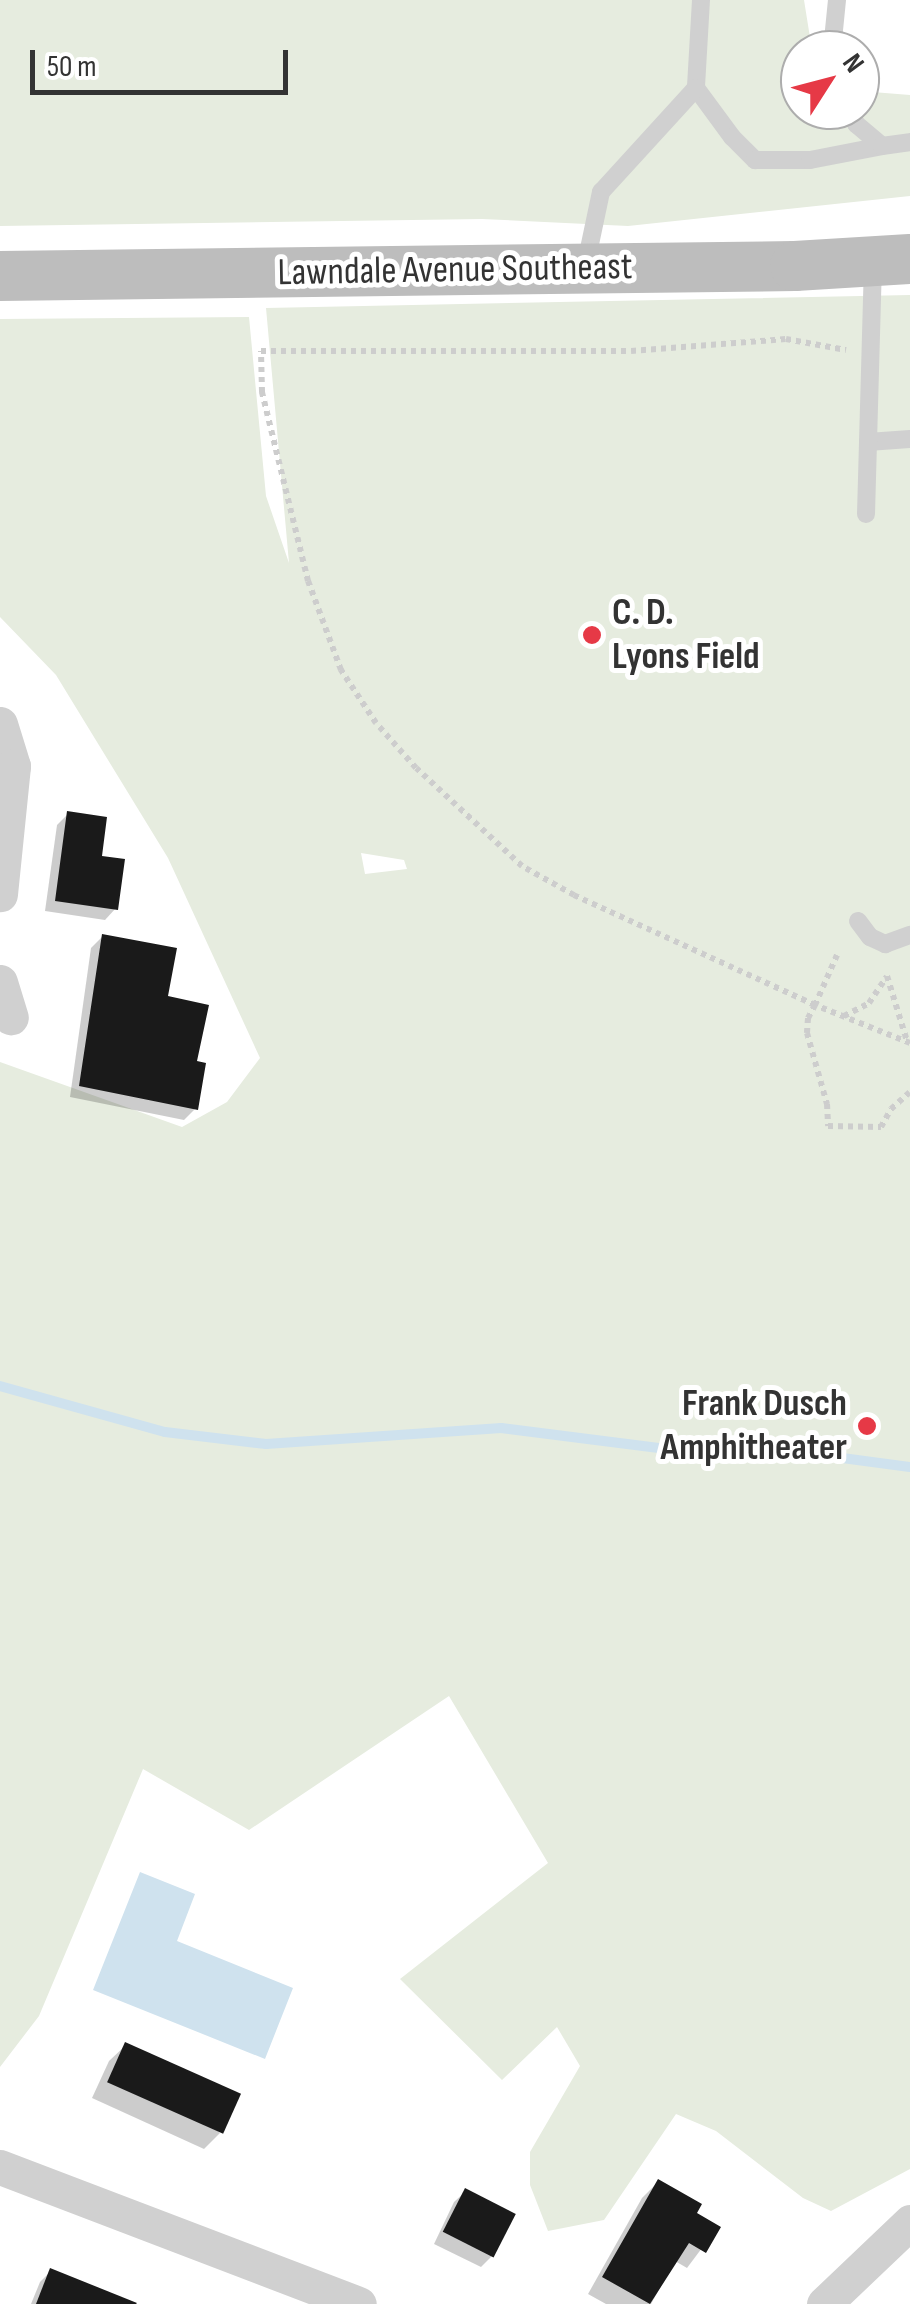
<!DOCTYPE html>
<html>
<head>
<meta charset="utf-8">
<style>
  body { margin:0 }
  #map { position:relative; width:910px; height:2304px; overflow:hidden; background:#fff; font-family:"Sofia Sans Condensed",sans-serif }
  div>[style] { position:absolute }
  .green>* { inset:0; background:#e6ecdf }
  .water>* { inset:0; background:#cfe2ee }
  .shadow>* { inset:0; background:#0003 }
  .stream>* { height:10px; margin:-5px; padding:0 5px; transform-origin:5px; border-radius:5px; background:#cfe2ee }
  .building>* { inset:0; background:#1a1a1a; transform-origin:0 0 }
  .path>* { height:6px; margin-top:-3px; transform-origin:0; background:repeating-linear-gradient(90deg,#cdcdcd 0 5px,transparent 0 10px) }
  .lane>* { height:18px; margin:-9px; padding:0 9px; transform-origin:9px; border-radius:9px; background:#d0d0d0 }
  .street>* { height:35px; margin:-17.5px; padding:0 17.5px; transform-origin:17.5px; border-radius:17.5px; background:#d0d0d0 }
  .secondary>* { height:50px; margin:-25px; padding:0 25px; transform-origin:25px; border-radius:25px; background:#bdbdbd }
  .dots>* { width:28px; height:28px; translate:-50% -50%; box-sizing:border-box; border:5px solid #fff; border-radius:50% }
  span { translate:-50% -50%; white-space:nowrap; text-align:center; line-height:1.15; -webkit-text-stroke:10px #fff; paint-order:stroke }
  .street-label { font-size:38px; color:#333 }
  .poi-label { font-size:38px; color:#333; font-weight:700 }
  .left { translate:0 -50%; text-align:left }
  .right { translate:-100% -50%; text-align:right }
  .north { position:absolute; left:780px; top:30px; width:100px; height:100px; box-sizing:border-box; background:#fff; border:2px solid #adadad; border-radius:50%; rotate:54deg; font-size:28px; font-weight:700; line-height:40px; text-align:center; color:#333 }
  .north::after { content:''; display:block; margin:auto; width:35px; height:45px; background:#e63946; clip-path:polygon(50% 0,100% 100%,50% 72%,0 100%) }
  .scale { position:absolute; left:30px; top:50px; width:258px; height:45px; box-sizing:border-box; border:5px solid #333; border-top:0; padding-left:12px; font-size:30px; line-height:35px; white-space:nowrap; color:#333; -webkit-text-stroke:8px #fff; paint-order:stroke }
</style>
</head>
<body>
<div id="map">
  <div class="green">
    <div style="clip-path:polygon(0 0,804px 0,812px 50px,800px 50px,800px 110px,860px 110px,860px 91px,910px 95px,910px 196px,628px 226px,482px 219px,0 226px)"></div>
    <div style="clip-path:polygon(evenodd,910px 295px,910px 2169px,831px 2211px,803px 2198px,716px 2131px,676px 2114px,604px 2220px,548px 2231px,530px 2185px,530px 2152px,580px 2066px,557px 2027px,502px 2080px,400px 1979px,548px 1863px,449px 1696px,249px 1830px,143px 1769px,39px 2016px,0 2067px,0 1062px,182px 1127px,227px 1102px,260px 1058px,168px 858px,56px 675px,0 617px,0 319px,249px 317px,266px 496px,289px 563px,266px 308px,910px 295px,361px 853px,404px 860px,407px 869px,365px 874px,361px 853px)"></div>
  </div>
  <div class="water">
    <div style="clip-path:polygon(140px 1872px,195px 1894px,177px 1941px,293px 1988px,265px 2059px,93px 1990px)"></div>
  </div>
  <div class="shadow">
    <div style="clip-path:polygon(68px 814px,99px 858px,116px 908px,105px 920px,45px 911px,57px 825px)"></div>
    <div style="clip-path:polygon(102px 937px,165px 998px,194px 1063px,195px 1109px,184px 1120px,70px 1097px,91px 948px)"></div>
    <div style="clip-path:polygon(126px 2045px,220px 2133px,204px 2149px,92px 2098px,109px 2061px)"></div>
    <div style="clip-path:polygon(658px 2182px,693px 2214px,717px 2228px,687px 2268px,675px 2261px,651px 2304px,606px 2304px,588px 2294px,642px 2198px)"></div>
    <div style="clip-path:polygon(466px 2191px,492px 2256px,481px 2267px,434px 2244px,454px 2202px)"></div>
    <div style="clip-path:polygon(51px 2271px,115px 2304px,31px 2304px,40px 2282px)"></div>
  </div>
  <div class="stream">
    <div style="left:0;top:1386px;width:171px;rotate:15.6deg"></div>
    <div style="left:165px;top:1432px;width:102px;rotate:6.8deg"></div>
    <div style="left:266px;top:1444px;width:236px;rotate:-3.9deg"></div>
    <div style="left:501px;top:1428px;width:159px;rotate:7.2deg"></div>
    <div style="left:659px;top:1448px;width:116px;rotate:0.5deg"></div>
    <div style="left:775px;top:1449px;width:136px;rotate:7.6deg"></div>
  </div>
  <div class="building">
    <div style="clip-path:polygon(67px 811px,107px 817px,102px 856px,125px 859px,118px 910px,55px 901px)"></div>
    <div style="clip-path:polygon(102px 934px,177px 948px,168px 996px,209px 1005px,197px 1061px,206px 1063px,198px 1110px,79px 1086px)"></div>
    <div style="left:125px;top:2042px;width:127px;height:44px;rotate:24deg"></div>
    <div style="clip-path:polygon(658px 2179px,702px 2204px,697px 2213px,721px 2227px,706px 2253px,689px 2243px,650px 2304px,602px 2277px)"></div>
    <div style="left:465px;top:2188px;width:57px;height:49px;rotate:27deg"></div>
    <div style="clip-path:polygon(50px 2268px,137px 2303px,136px 2304px,36px 2304px)"></div>
  </div>
  <div class="path">
    <div style="left:837px;top:955px;width:55px;rotate:113.7deg"></div>
    <div style="left:815px;top:1005px;width:265px;rotate:-155.5deg"></div>
    <div style="left:574px;top:895px;width:60px;rotate:-150.9deg"></div>
    <div style="left:522px;top:866px;width:144px;rotate:-137.2deg"></div>
    <div style="left:416px;top:768px;width:60px;rotate:-131.6deg"></div>
    <div style="left:376px;top:723px;width:64px;rotate:-123.4deg"></div>
    <div style="left:341px;top:670px;width:95px;rotate:-110.3deg"></div>
    <div style="left:308px;top:581px;width:195px;rotate:-103.7deg"></div>
    <div style="left:262px;top:392px;width:41px;rotate:-91.4deg"></div>
    <div style="left:261px;top:351px;width:370px"></div>
    <div style="left:631px;top:351px;width:155px;rotate:-4.4deg"></div>
    <div style="left:786px;top:339px;width:61px;rotate:10.4deg"></div>
    <div style="left:844px;top:1016px;width:28px;rotate:-27deg"></div>
    <div style="left:869px;top:1003px;width:32px;rotate:-56deg"></div>
    <div style="left:887px;top:976px;width:68px;rotate:72.9deg"></div>
    <div style="left:910px;top:1043px;width:102px;rotate:-158.2deg"></div>
    <div style="left:815px;top:1005px;width:15px;rotate:118deg"></div>
    <div style="left:808px;top:1018px;width:15px;rotate:94deg"></div>
    <div style="left:807px;top:1033px;width:74px;rotate:74.3deg"></div>
    <div style="left:827px;top:1104px;width:22px;rotate:87deg"></div>
    <div style="left:828px;top:1126px;width:53px;rotate:1.1deg"></div>
    <div style="left:881px;top:1127px;width:21px;rotate:-61deg"></div>
    <div style="left:891px;top:1109px;width:25px;rotate:-42deg"></div>
  </div>
  <div class="lane">
    <div style="left:701px;top:0;width:88px;rotate:93.3deg"></div>
    <div style="left:696px;top:88px;width:61px;rotate:53.7deg"></div>
    <div style="left:732px;top:137px;width:33px;rotate:45deg"></div>
    <div style="left:755px;top:160px;width:55px"></div>
    <div style="left:810px;top:160px;width:73px;rotate:-11deg"></div>
    <div style="left:832px;top:50px;width:50px;rotate:-84.3deg"></div>
    <div style="left:849px;top:110px;width:16px;rotate:63deg"></div>
    <div style="left:856px;top:124px;width:34px;rotate:40deg"></div>
    <div style="left:882px;top:146px;width:28px;rotate:-8deg"></div>
    <div style="left:586px;top:263px;width:73px;rotate:-78.1deg"></div>
    <div style="left:601px;top:192px;width:141px;rotate:-47.6deg"></div>
    <div style="left:868px;top:442px;width:42px;rotate:-4.1deg"></div>
    <div style="left:866px;top:514px;width:252px;rotate:-88.4deg"></div>
    <div style="left:858px;top:921px;width:20px;rotate:53deg"></div>
    <div style="left:870px;top:937px;width:17px;rotate:25deg"></div>
    <div style="left:885px;top:944px;width:27px;rotate:-20deg"></div>
  </div>
  <div class="street">
    <div style="left:0;top:724px;width:44px;rotate:72.8deg"></div>
    <div style="left:13px;top:766px;width:129px;rotate:95.8deg"></div>
    <div style="left:0;top:982px;width:37px;rotate:73deg"></div>
    <div style="left:0;top:2167px;width:384px;rotate:20.9deg"></div>
    <div style="left:824px;top:2304px;width:119px;rotate:-43.6deg"></div>
  </div>
  <div class="secondary">
    <div style="left:0;top:276px;width:795px;rotate:-0.72deg"></div>
    <div style="left:795px;top:266px;width:115px;rotate:-3.5deg"></div>
  </div>
  <div class="dots">
    <div style="left:592px;top:635px;background:#e63946"></div>
    <div style="left:867px;top:1426px;background:#e63946"></div>
  </div>
  <div class="street-label">
    <span style="left:455px;top:270px;rotate:-1deg">Lawndale Avenue Southeast</span>
  </div>
  <div class="poi-label">
    <span class="left" style="left:612px;top:635px">C. D.<br>Lyons Field</span>
    <span class="right" style="left:847px;top:1426px">Frank Dusch<br>Amphitheater</span>
  </div>
  <div class="north">N</div>
  <div class="scale">50 m</div>
</div>
</body>
</html>
